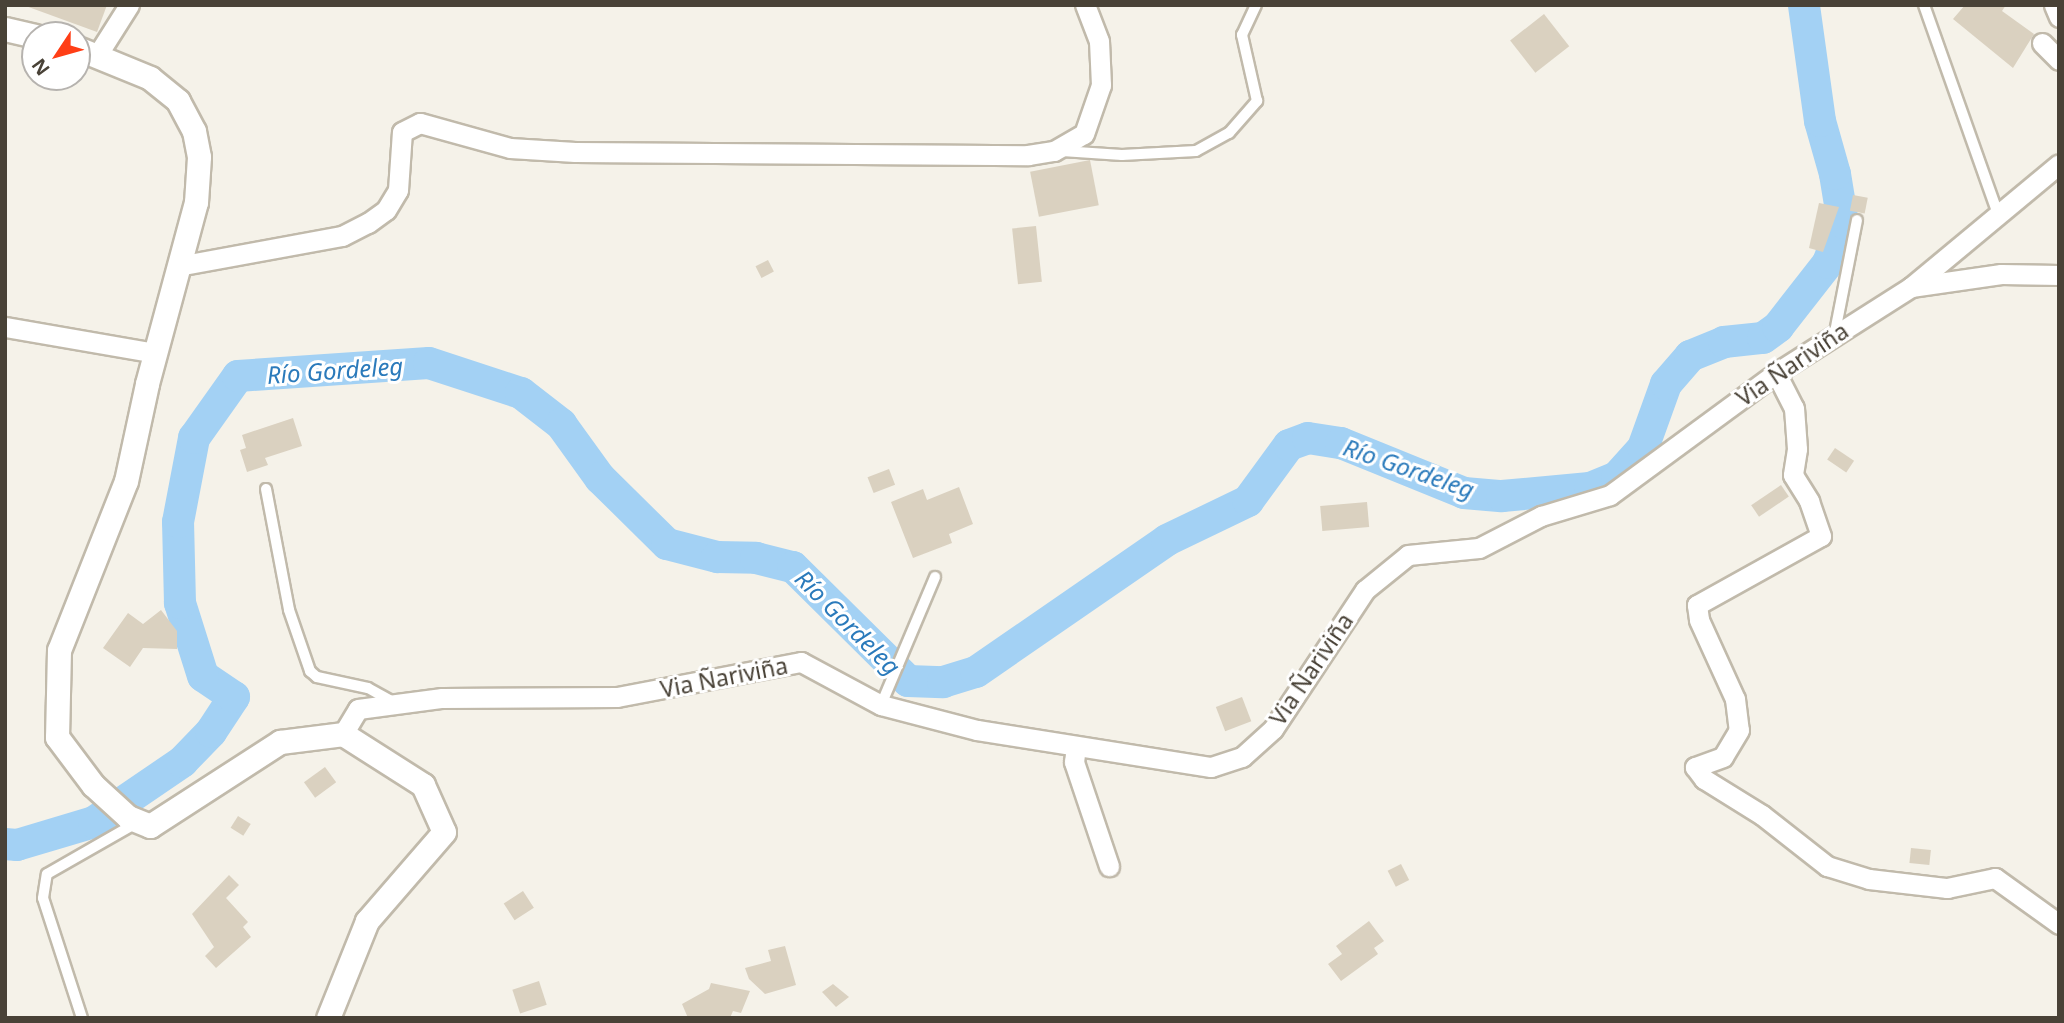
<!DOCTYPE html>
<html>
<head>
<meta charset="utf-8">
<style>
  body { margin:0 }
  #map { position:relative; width:2064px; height:1023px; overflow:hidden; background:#f5f2e9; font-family:"Noto Sans",sans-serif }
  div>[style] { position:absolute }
  .river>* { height:32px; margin:-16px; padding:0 16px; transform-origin:16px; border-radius:16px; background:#a3d1f4 }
  .building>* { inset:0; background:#dad1c0; transform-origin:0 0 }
  .roads { filter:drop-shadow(2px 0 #c1baab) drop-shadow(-2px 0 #c1baab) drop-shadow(0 2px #c1baab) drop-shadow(0 -2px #c1baab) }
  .service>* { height:10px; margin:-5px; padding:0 5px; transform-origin:5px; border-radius:5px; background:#fff }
  .minor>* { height:19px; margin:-9.5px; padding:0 9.5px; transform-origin:9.5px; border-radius:9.5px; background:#fff }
  .tertiary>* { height:23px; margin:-11.5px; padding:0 11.5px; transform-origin:11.5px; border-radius:11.5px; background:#fff }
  span { translate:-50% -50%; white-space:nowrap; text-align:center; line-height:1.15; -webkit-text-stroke:6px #fff; paint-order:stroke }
  .street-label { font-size:23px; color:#494237 }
  .water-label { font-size:24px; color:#2a7abb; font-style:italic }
  .frame { position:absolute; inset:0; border:7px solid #494237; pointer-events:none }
  .north { position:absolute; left:21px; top:21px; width:70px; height:70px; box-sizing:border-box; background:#fff; border:2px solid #b6b3af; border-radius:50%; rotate:234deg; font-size:19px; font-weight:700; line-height:28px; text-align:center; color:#494237 }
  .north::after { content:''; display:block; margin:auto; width:24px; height:32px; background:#ff3e16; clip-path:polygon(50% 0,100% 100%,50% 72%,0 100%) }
</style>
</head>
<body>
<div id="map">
  <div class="river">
    <div style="left:5px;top:844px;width:12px;rotate:5deg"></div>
    <div style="left:17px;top:845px;width:80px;rotate:-16.6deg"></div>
    <div style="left:94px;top:822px;width:107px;rotate:-34.3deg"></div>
    <div style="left:182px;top:762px;width:42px;rotate:-46deg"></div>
    <div style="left:211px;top:732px;width:42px;rotate:-56.7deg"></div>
    <div style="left:234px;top:697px;width:37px;rotate:-146deg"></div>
    <div style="left:203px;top:676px;width:77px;rotate:-107.5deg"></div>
    <div style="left:180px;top:603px;width:81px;rotate:-91.4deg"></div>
    <div style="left:178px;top:522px;width:86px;rotate:-79.2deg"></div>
    <div style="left:194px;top:438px;width:76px;rotate:-54.6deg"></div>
    <div style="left:238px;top:376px;width:191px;rotate:-3.9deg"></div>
    <div style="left:429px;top:363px;width:97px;rotate:18.1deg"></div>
    <div style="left:521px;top:393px;width:51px;rotate:37.8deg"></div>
    <div style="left:561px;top:424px;width:67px;rotate:54.2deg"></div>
    <div style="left:600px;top:478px;width:94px;rotate:44.6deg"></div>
    <div style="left:667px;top:544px;width:52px;rotate:14.6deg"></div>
    <div style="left:717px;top:557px;width:39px;rotate:1deg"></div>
    <div style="left:756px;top:558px;width:38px;rotate:14deg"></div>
    <div style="left:793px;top:567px;width:162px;rotate:44.7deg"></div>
    <div style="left:908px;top:681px;width:35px;rotate:2deg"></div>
    <div style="left:943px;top:682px;width:34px;rotate:-17deg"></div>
    <div style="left:976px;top:672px;width:232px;rotate:-34.6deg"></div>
    <div style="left:1167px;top:540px;width:90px;rotate:-25.7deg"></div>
    <div style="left:1248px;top:501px;width:69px;rotate:-53.8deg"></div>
    <div style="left:1289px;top:445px;width:20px;rotate:-20deg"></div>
    <div style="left:1308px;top:438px;width:33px;rotate:9deg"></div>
    <div style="left:1341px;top:443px;width:133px;rotate:22.1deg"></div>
    <div style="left:1464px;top:493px;width:38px;rotate:5deg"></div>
    <div style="left:1502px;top:496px;width:88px;rotate:-5.2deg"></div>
    <div style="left:1590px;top:488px;width:29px;rotate:-22deg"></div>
    <div style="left:1617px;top:477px;width:39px;rotate:-48deg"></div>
    <div style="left:1643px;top:448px;width:68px;rotate:-70.2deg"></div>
    <div style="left:1666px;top:384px;width:37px;rotate:-49deg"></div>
    <div style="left:1690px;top:356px;width:37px;rotate:-22deg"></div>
    <div style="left:1724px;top:342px;width:39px;rotate:-6deg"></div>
    <div style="left:1763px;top:338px;width:19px;rotate:-36deg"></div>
    <div style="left:1778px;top:327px;width:81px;rotate:-52deg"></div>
    <div style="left:1828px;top:263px;width:43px;rotate:-69.4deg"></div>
    <div style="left:1843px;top:223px;width:50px;rotate:-99.3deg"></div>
    <div style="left:1835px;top:174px;width:55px;rotate:-105.8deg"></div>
    <div style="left:1820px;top:121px;width:117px;rotate:-97.9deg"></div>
  </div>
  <div class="building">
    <div style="clip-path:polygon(23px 5px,107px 5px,97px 32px)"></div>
    <div style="clip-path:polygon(1965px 5px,2006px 5px,2002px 11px,2034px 34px,2013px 68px,1953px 19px)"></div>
    <div style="left:1544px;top:14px;width:41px;height:43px;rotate:52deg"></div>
    <div style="left:1090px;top:160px;width:46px;height:61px;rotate:79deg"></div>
    <div style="left:1853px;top:195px;width:15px;height:16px;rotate:11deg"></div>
    <div style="clip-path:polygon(1819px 203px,1839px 207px,1823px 252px,1809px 248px)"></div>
    <div style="left:1036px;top:226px;width:56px;height:24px;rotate:84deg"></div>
    <div style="left:768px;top:260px;width:13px;height:14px;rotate:63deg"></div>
    <div style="clip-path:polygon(293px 418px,302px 446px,265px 458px,268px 465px,247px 472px,240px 450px,246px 448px,242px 435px)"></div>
    <div style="left:1835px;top:448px;width:23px;height:14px;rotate:34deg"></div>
    <div style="left:889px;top:469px;width:17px;height:23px;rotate:69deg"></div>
    <div style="left:1781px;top:485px;width:14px;height:36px;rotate:56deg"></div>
    <div style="clip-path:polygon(959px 487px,973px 524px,949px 534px,952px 543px,913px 558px,891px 502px,923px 489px,927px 500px)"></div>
    <div style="left:1367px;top:502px;width:25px;height:47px;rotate:85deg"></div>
    <div style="clip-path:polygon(161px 610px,177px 631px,177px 649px,143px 648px,130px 667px,103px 648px,128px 613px,143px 624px)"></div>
    <div style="left:1242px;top:697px;width:26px;height:28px;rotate:69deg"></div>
    <div style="left:325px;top:767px;width:19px;height:26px;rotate:54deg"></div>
    <div style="left:238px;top:816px;width:15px;height:14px;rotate:32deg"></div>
    <div style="left:1911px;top:848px;width:20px;height:15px;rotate:6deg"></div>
    <div style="left:1401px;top:864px;width:18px;height:15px;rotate:63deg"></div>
    <div style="clip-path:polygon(229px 875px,239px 885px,226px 898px,248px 922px,243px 927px,251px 937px,216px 968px,205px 956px,214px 947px,192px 914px)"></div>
    <div style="left:523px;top:891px;width:20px;height:23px;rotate:57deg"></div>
    <div style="clip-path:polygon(1369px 921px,1384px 941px,1374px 948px,1378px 954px,1341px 981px,1328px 964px,1342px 954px,1336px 946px)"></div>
    <div style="clip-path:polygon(785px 946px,796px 985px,765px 994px,749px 979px,745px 968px,771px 961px,768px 950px)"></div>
    <div style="left:539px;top:981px;width:25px;height:28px;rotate:72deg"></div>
    <div style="clip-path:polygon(711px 983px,750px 991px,741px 1013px,733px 1011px,730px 1018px,688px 1018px,682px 1004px,709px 989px)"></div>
    <div style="clip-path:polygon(833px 984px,849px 997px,836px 1007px,822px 992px)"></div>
  </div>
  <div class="roads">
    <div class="service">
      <div style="left:1924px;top:5px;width:222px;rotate:70.5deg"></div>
      <div style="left:1062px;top:151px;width:60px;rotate:3.8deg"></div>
      <div style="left:1122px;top:155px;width:74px;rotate:-3.1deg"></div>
      <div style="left:1196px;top:151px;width:38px;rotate:-29deg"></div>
      <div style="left:1229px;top:133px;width:43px;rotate:-48.8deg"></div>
      <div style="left:1257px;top:101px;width:68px;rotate:-102.8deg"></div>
      <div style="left:1242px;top:35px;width:33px;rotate:-65deg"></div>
      <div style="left:1835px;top:332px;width:114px;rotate:-78.9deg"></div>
      <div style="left:266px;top:489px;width:123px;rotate:79.2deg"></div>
      <div style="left:289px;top:610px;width:65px;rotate:71deg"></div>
      <div style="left:310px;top:671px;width:9px;rotate:41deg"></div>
      <div style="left:317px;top:677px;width:52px;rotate:12.2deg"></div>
      <div style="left:368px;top:688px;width:29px;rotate:29deg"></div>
      <div style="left:881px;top:705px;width:139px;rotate:-67.1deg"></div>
      <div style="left:82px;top:1018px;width:126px;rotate:-108deg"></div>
      <div style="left:43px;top:898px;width:24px;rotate:-81deg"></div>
      <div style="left:47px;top:874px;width:103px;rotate:-29.8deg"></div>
    </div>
    <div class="minor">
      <div style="left:2054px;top:5px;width:13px;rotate:67deg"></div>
      <div style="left:2042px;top:43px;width:24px;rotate:45deg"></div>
      <div style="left:98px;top:54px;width:58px;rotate:-57.7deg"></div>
      <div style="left:178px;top:266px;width:167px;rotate:-10.4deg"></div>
      <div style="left:342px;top:236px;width:29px;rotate:-27deg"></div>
      <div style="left:368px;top:223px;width:22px;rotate:-36deg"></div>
      <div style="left:386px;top:210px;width:23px;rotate:-59deg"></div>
      <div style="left:398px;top:190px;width:58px;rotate:-86.1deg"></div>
      <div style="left:402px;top:132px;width:20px;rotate:-27deg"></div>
      <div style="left:420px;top:123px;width:93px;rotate:15.5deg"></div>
      <div style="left:510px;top:148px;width:65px;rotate:3.5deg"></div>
      <div style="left:575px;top:152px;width:453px;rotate:0.4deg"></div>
      <div style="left:1028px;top:155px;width:26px;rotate:-9deg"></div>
      <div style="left:1054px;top:151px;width:34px;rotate:-30deg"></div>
      <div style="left:1084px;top:134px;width:52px;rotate:-70.9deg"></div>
      <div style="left:1101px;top:85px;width:44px;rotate:-92.6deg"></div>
      <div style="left:1099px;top:41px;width:39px;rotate:-111deg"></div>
      <div style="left:1911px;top:287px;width:91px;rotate:-8.2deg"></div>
      <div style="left:2001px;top:274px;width:58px;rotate:1deg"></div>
      <div style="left:5px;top:327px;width:152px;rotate:9.8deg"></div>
      <div style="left:1776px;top:373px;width:39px;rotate:63deg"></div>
      <div style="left:1794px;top:408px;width:41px;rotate:85.8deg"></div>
      <div style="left:1797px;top:449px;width:26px;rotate:99deg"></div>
      <div style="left:1793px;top:475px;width:31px;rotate:58deg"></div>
      <div style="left:1809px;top:501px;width:37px;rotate:71deg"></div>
      <div style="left:1821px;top:536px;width:142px;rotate:150.9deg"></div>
      <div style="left:1697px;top:605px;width:15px;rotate:82deg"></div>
      <div style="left:1699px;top:620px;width:87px;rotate:65.5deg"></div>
      <div style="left:1735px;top:699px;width:31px;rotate:83deg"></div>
      <div style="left:1739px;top:730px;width:31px;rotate:121deg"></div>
      <div style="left:1723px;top:757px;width:30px;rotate:160deg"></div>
      <div style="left:1695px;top:767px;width:15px;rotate:53deg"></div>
      <div style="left:1704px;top:779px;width:68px;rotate:31.8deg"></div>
      <div style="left:1762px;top:815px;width:83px;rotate:38.1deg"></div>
      <div style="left:1827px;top:866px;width:44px;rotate:17.2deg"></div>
      <div style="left:1869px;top:879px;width:79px;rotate:6.6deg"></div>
      <div style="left:1947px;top:888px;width:49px;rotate:-11.8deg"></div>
      <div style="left:1995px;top:878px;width:79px;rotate:35.7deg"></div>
      <div style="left:343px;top:734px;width:29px;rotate:-59deg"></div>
      <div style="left:358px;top:709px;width:85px;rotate:-7.5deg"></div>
      <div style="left:442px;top:698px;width:175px;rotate:-0.3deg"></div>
      <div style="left:617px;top:697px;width:187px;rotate:-10.8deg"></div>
      <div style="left:801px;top:662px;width:91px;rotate:28.3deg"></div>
      <div style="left:881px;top:705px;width:99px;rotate:14.6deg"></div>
      <div style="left:977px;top:730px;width:237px;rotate:9deg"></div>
      <div style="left:1211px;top:767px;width:33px;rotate:-18deg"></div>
      <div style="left:1242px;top:757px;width:42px;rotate:-42.1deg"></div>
      <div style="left:1273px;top:729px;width:167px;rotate:-56.5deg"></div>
      <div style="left:1365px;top:590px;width:55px;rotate:-39.1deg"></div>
      <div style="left:1408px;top:555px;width:71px;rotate:-5.6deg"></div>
      <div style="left:1479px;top:548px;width:70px;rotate:-27.3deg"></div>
      <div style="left:1541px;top:516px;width:72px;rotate:-16.9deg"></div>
      <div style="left:1610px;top:495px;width:206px;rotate:-36.3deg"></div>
      <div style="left:1776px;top:373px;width:160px;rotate:-32.5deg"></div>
      <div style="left:1911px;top:287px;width:192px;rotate:-39.7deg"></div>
      <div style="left:1076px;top:746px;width:16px;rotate:97deg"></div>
      <div style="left:1074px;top:762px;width:110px;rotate:71.4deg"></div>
    </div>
    <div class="tertiary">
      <div style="left:5px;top:29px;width:31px;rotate:13deg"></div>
      <div style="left:77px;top:48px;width:79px;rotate:22.3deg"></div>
      <div style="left:150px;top:78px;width:36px;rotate:39deg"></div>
      <div style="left:178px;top:101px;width:34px;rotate:62deg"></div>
      <div style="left:194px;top:131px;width:26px;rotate:79deg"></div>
      <div style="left:199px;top:157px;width:45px;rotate:93.8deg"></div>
      <div style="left:196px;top:202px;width:188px;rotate:105.1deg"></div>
      <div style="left:147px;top:384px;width:99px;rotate:102.2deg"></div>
      <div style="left:126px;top:481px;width:182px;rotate:111.6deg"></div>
      <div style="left:59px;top:650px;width:87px;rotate:91.3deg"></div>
      <div style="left:57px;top:737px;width:60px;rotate:53.1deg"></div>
      <div style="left:93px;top:785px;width:47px;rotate:42.4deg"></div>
      <div style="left:128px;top:817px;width:24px;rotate:22deg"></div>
      <div style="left:150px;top:826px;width:155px;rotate:-32.9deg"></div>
      <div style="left:280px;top:742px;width:64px;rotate:-7.2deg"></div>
      <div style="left:343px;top:734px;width:95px;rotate:32.5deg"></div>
      <div style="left:423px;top:785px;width:51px;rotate:65.9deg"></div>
      <div style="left:444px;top:832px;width:118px;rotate:130.9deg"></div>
      <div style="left:367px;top:921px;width:105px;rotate:111.9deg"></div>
    </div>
  </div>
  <div class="street-label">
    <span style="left:1792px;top:364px;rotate:-34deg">Via Ñariviña</span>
    <span style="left:1311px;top:669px;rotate:-56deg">Via Ñariviña</span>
    <span style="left:724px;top:677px;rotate:-11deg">Via Ñariviña</span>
  </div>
  <div class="water-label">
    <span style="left:335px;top:370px;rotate:-4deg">Río Gordeleg</span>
    <span style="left:1409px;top:468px;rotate:19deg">Río Gordeleg</span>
    <span style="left:848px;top:622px;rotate:45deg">Río Gordeleg</span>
  </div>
  <div class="frame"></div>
  <div class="north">N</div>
</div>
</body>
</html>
